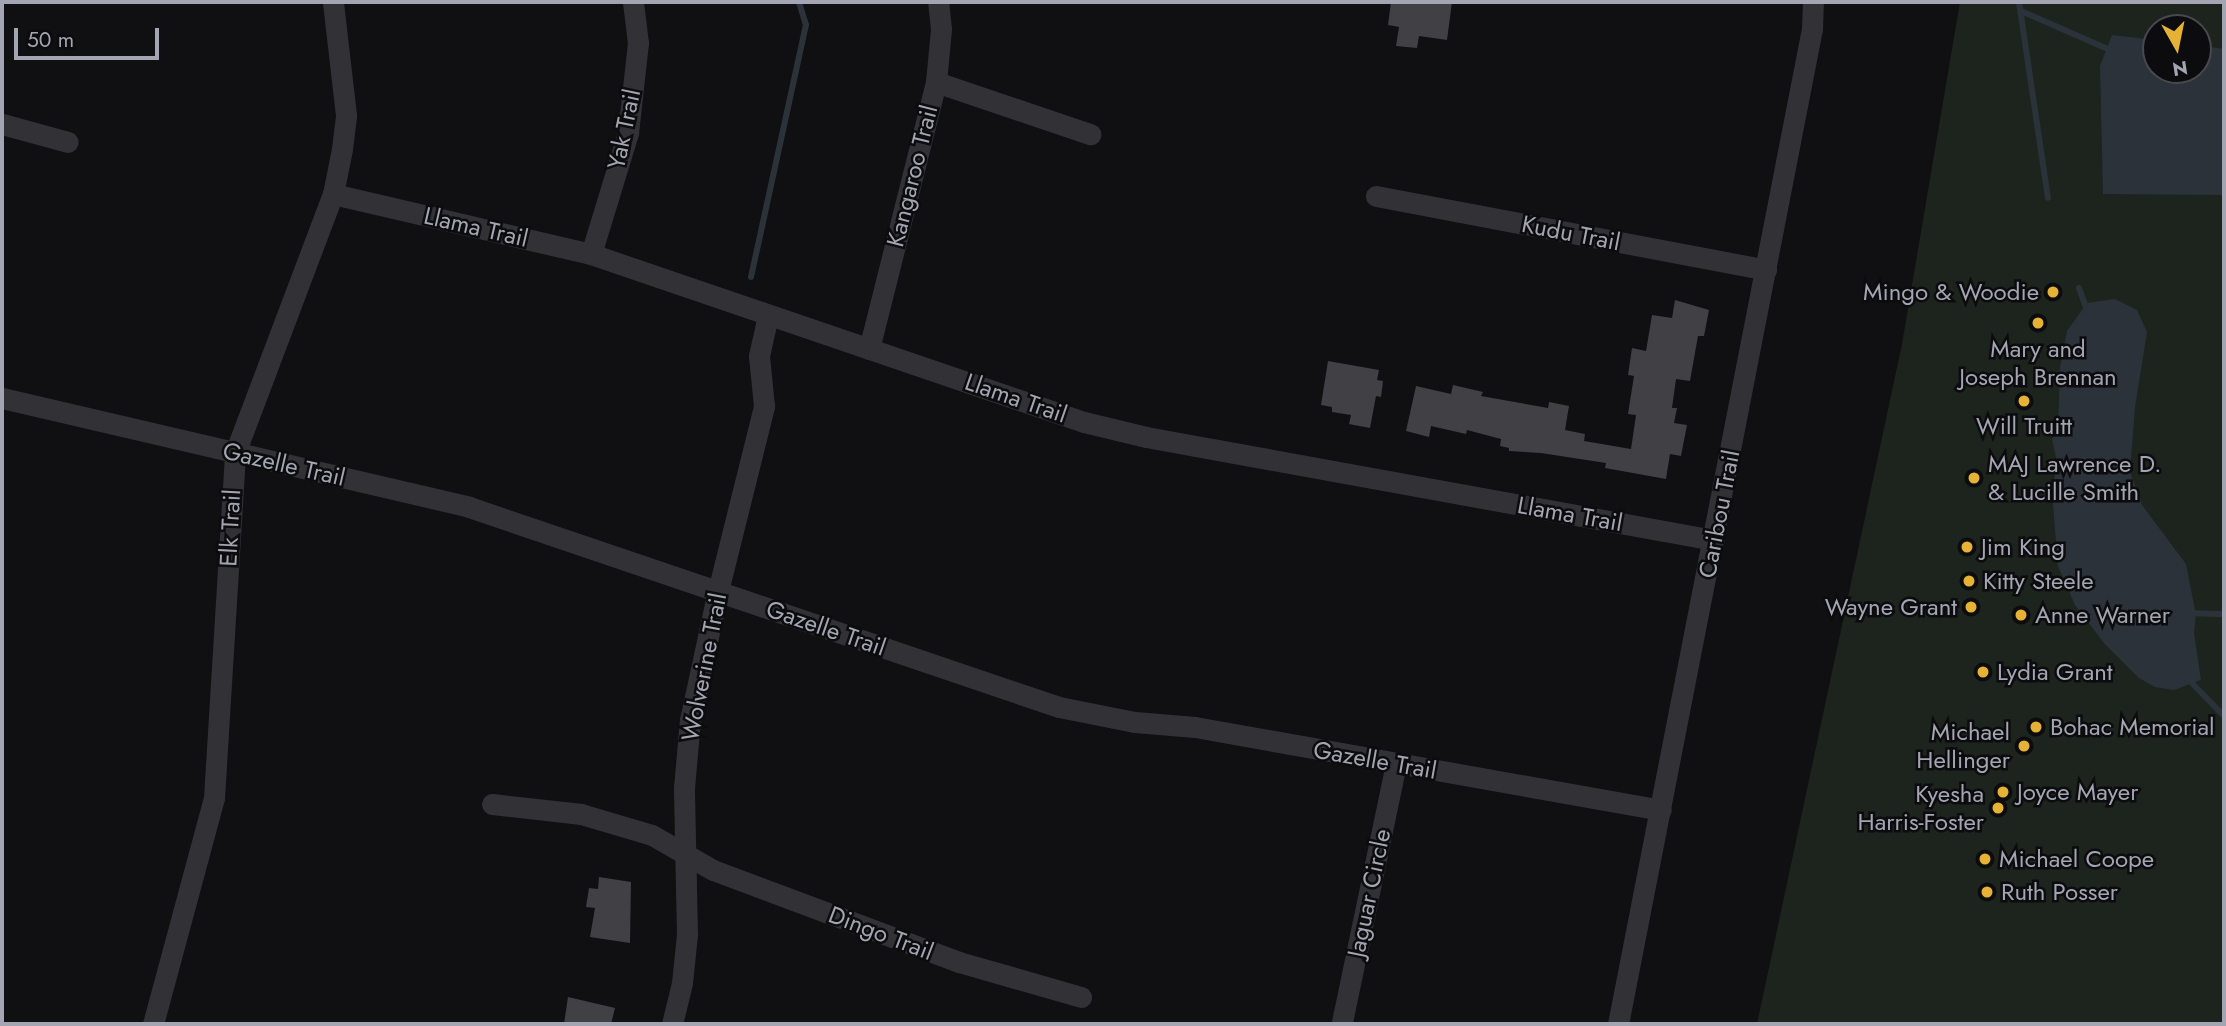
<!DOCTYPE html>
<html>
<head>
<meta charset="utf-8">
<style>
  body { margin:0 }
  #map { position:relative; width:2226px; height:1026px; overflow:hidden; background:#101012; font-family:Jost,sans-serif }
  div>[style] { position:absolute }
  .green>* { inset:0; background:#1d241e }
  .water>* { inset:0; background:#2b3239 }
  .stream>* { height:6px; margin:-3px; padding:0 3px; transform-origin:3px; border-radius:3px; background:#2b3239 }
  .building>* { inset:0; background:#404045 }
  .street>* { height:21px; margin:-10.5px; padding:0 10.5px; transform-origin:10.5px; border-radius:10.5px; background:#323236 }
  .dots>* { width:19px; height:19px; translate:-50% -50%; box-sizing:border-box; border:4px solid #0c0b0d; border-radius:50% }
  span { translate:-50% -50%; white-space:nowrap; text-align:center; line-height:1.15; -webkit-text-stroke:5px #0c0b0d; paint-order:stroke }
  .street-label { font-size:24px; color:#a3a6b2 }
  .poi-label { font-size:24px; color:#a3a6b2 }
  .right { translate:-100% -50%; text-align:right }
  .left { translate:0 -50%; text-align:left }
  .frame { position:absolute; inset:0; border:4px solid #a3a6b2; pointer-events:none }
  .north { position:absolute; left:2142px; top:14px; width:70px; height:70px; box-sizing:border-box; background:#0c0b0d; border:2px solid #48494f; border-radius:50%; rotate:171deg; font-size:19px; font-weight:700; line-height:28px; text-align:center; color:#a3a6b2 }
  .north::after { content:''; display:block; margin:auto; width:24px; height:32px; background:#e5b235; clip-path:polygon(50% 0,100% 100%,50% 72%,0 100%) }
  .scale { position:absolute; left:14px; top:28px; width:145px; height:32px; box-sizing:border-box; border:4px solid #a3a6b2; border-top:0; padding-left:9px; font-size:21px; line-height:24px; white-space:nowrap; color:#a3a6b2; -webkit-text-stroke:5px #0c0b0d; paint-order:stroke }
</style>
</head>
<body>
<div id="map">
  <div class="green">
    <div style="clip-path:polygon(evenodd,1960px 2px,2224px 2px,2224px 1024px,1757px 1024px,1902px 344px,1960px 2px,2156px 28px,2198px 28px,2198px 70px,2156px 70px,2156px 28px)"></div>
  </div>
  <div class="water">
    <div style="clip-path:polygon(2112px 35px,2156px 40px,2156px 70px,2198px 70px,2198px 45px,2224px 49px,2224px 195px,2103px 194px,2100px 66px)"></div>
    <div style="clip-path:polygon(2115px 299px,2137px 310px,2147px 332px,2135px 407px,2130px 472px,2142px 505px,2186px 564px,2196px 615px,2194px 633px,2201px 680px,2174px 690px,2155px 687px,2139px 678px,2104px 643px,2075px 605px,2058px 566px,2053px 504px,2056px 457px,2052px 439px,2058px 430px,2060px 368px,2067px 331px,2087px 303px)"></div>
  </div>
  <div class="stream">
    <div style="left:2019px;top:2px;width:198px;rotate:81.6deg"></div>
    <div style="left:2021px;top:11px;width:99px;rotate:23.7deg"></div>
    <div style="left:751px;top:277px;width:258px;rotate:-77.7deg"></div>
    <div style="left:806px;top:25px;width:24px;rotate:-107deg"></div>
    <div style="left:2079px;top:288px;width:23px;rotate:70deg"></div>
    <div style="left:2188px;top:613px;width:36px;rotate:2deg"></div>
    <div style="left:2187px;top:678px;width:53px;rotate:45.8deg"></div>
  </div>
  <div class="building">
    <div style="clip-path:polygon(1391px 2px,1452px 2px,1447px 40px,1419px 36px,1417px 48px,1396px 46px,1399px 27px,1388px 25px)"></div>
    <div style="clip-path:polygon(1675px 300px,1709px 310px,1704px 336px,1698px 336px,1690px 381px,1676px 379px,1672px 408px,1677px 408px,1674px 423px,1687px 425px,1681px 456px,1670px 454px,1666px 479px,1605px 468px,1606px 463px,1541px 453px,1509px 451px,1509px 448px,1500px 446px,1501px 439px,1467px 430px,1466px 434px,1431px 426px,1429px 437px,1406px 431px,1416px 386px,1451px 394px,1453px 385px,1483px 392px,1481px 396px,1548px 408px,1549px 402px,1569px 406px,1565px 430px,1585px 434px,1584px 441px,1631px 449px,1636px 415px,1628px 414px,1634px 376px,1628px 375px,1632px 348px,1646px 351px,1652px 315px,1672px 318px)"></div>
    <div style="clip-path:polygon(1328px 361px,1379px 370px,1377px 380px,1383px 381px,1381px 397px,1376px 396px,1370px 428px,1349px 424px,1351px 415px,1332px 412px,1332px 407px,1321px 405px)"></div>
    <div style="clip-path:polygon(599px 877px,631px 882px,630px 943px,590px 937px,595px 908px,586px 907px,589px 888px,598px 889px)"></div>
    <div style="clip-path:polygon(568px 997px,615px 1008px,611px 1024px,564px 1024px)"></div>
  </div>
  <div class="street">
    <div style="left:936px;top:82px;width:163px;rotate:18.7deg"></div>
    <div style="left:2px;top:124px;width:68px;rotate:15.3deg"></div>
    <div style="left:333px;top:194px;width:265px;rotate:13.1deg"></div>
    <div style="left:591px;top:254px;width:521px;rotate:18.82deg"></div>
    <div style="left:1084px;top:422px;width:64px;rotate:13.6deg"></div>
    <div style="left:1146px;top:437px;width:577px;rotate:10.28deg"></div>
    <div style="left:1376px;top:196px;width:397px;rotate:10.7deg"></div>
    <div style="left:591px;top:254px;width:127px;rotate:-73deg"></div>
    <div style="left:628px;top:133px;width:91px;rotate:-83.7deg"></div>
    <div style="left:638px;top:43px;width:41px;rotate:-97deg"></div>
    <div style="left:869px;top:349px;width:275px;rotate:-75.9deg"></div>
    <div style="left:936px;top:82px;width:53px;rotate:-84.6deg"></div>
    <div style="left:941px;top:29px;width:27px;rotate:-96deg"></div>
    <div style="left:2px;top:398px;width:480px;rotate:13.1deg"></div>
    <div style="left:469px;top:507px;width:623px;rotate:18.73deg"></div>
    <div style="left:1059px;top:707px;width:77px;rotate:11.2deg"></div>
    <div style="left:1135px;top:722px;width:60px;rotate:4.8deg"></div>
    <div style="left:1195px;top:727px;width:473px;rotate:10.1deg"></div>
    <div style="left:492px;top:804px;width:90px;rotate:6.4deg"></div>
    <div style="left:581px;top:814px;width:74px;rotate:16.5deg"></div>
    <div style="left:652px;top:835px;width:70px;rotate:29.8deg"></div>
    <div style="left:713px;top:870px;width:263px;rotate:20.5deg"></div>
    <div style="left:959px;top:962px;width:127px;rotate:16deg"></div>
    <div style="left:1342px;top:1022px;width:264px;rotate:-78.2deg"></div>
    <div style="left:153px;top:1024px;width:234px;rotate:-74.9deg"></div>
    <div style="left:214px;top:798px;width:346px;rotate:-86.5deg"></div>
    <div style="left:235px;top:453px;width:277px;rotate:-69.3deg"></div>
    <div style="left:333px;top:194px;width:46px;rotate:-78.7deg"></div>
    <div style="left:342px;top:149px;width:34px;rotate:-83deg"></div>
    <div style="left:346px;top:115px;width:114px;rotate:-96.6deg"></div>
    <div style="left:672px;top:1024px;width:42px;rotate:-76.3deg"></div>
    <div style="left:682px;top:983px;width:48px;rotate:-84.1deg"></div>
    <div style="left:687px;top:935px;width:147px;rotate:-91.2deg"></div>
    <div style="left:684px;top:788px;width:68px;rotate:-85deg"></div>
    <div style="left:690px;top:720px;width:132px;rotate:-77.8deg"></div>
    <div style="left:718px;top:591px;width:191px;rotate:-76deg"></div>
    <div style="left:764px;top:406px;width:50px;rotate:-95.7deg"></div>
    <div style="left:759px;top:356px;width:42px;rotate:-77.6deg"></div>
    <div style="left:1618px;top:1024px;width:1014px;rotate:-78.97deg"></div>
    <div style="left:1812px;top:29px;width:27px;rotate:-88deg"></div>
  </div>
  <div class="dots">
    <div style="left:2053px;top:292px;background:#e5b235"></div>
    <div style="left:2038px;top:323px;background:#e5b235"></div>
    <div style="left:2024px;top:401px;background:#e5b235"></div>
    <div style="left:1974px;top:478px;background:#e5b235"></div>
    <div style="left:1967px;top:547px;background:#e5b235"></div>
    <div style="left:1969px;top:581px;background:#e5b235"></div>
    <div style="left:1971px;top:607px;background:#e5b235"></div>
    <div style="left:2021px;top:615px;background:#e5b235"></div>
    <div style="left:1983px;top:672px;background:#e5b235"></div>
    <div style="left:2036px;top:727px;background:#e5b235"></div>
    <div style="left:2024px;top:746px;background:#e5b235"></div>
    <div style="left:2003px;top:792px;background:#e5b235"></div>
    <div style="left:1998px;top:808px;background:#e5b235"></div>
    <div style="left:1985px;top:859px;background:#e5b235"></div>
    <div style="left:1987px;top:892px;background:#e5b235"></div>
  </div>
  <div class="street-label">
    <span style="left:624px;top:129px;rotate:-78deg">Yak Trail</span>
    <span style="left:912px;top:176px;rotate:-76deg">Kangaroo Trail</span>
    <span style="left:476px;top:227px;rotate:13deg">Llama Trail</span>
    <span style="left:1571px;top:233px;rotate:11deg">Kudu Trail</span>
    <span style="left:1016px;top:398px;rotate:19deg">Llama Trail</span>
    <span style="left:284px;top:464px;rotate:13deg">Gazelle Trail</span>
    <span style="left:1570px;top:514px;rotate:10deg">Llama Trail</span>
    <span style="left:1719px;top:514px;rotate:-79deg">Caribou Trail</span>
    <span style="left:230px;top:528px;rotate:-87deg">Elk Trail</span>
    <span style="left:826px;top:628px;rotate:19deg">Gazelle Trail</span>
    <span style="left:704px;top:667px;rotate:-79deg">Wolverine Trail</span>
    <span style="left:1375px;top:760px;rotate:10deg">Gazelle Trail</span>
    <span style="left:1369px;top:893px;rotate:-78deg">Jaguar Circle</span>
    <span style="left:881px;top:933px;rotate:21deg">Dingo Trail</span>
  </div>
  <div class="poi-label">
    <span class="right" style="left:2039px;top:292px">Mingo &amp; Woodie</span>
    <span style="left:2038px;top:363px">Mary and<br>Joseph Brennan</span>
    <span style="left:2024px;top:426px">Will Truitt</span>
    <span class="left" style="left:1988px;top:478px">MAJ Lawrence D.<br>&amp; Lucille Smith</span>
    <span class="left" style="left:1981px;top:547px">Jim King</span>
    <span class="left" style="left:1983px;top:581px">Kitty Steele</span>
    <span class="right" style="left:1957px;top:607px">Wayne Grant</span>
    <span class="left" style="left:2035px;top:615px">Anne Warner</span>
    <span class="left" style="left:1997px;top:672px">Lydia Grant</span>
    <span class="left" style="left:2050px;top:727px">Bohac Memorial</span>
    <span class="right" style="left:2010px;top:746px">Michael<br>Hellinger</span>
    <span class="left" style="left:2017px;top:792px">Joyce Mayer</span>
    <span class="right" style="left:1984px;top:808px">Kyesha<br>Harris-Foster</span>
    <span class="left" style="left:1999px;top:859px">Michael Coope</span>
    <span class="left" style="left:2001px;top:892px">Ruth Posser</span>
  </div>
  <div class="frame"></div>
  <div class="north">N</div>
  <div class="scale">50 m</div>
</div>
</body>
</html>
